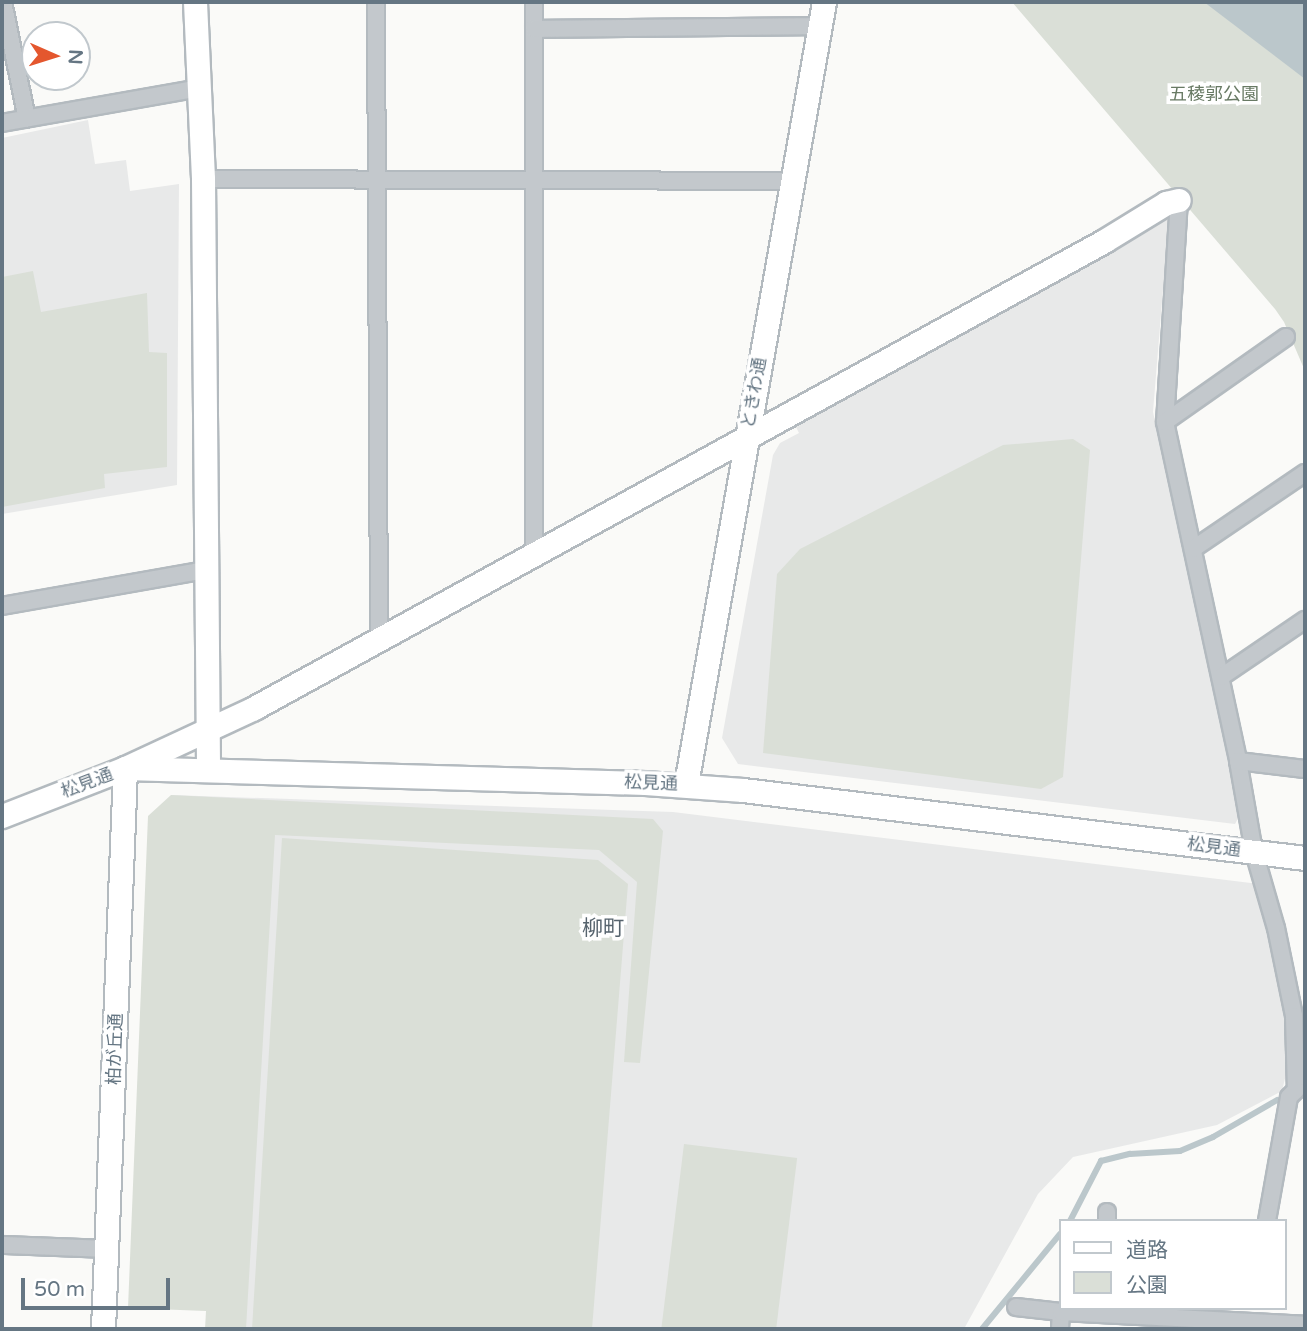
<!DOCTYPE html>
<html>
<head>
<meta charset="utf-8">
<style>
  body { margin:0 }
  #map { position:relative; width:1307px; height:1331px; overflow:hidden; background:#fafaf8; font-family:"Varela Round","Noto Sans JP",sans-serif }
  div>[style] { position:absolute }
  .built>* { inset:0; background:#e8e9e9 }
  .green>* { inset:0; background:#dadfd7; transform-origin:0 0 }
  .water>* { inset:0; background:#bbc7cb }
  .stream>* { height:6px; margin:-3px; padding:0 3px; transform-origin:3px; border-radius:3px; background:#bbc7cb }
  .roads { filter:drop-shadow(2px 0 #b3babf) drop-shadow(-2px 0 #b3babf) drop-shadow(0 2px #b3babf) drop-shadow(0 -2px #b3babf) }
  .street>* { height:16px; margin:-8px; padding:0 8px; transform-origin:8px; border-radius:8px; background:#c3c8cc }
  .secondary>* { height:23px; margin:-11.5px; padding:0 11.5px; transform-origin:11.5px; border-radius:11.5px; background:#fff }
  span { translate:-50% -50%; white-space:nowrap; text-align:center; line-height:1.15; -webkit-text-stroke:7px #fff; paint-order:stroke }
  .park-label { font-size:18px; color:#687a64 }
  .street-label { font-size:18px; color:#657683 }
  .quarter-label { font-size:21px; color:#57646e }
  .frame { position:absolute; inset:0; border:4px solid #657683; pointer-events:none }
  .legend { position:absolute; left:1059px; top:1219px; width:228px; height:91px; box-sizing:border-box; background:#fff; border:2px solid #c1c8cd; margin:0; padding:9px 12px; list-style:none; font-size:21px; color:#657683 }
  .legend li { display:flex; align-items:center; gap:14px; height:35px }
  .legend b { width:35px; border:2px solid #c1c8cd }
  .north { position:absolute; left:21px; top:21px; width:70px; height:70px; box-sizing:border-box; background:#fff; border:2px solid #c1c8cd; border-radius:50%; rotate:93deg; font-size:19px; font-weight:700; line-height:28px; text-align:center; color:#657683 }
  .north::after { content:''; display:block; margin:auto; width:24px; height:32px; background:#e4572e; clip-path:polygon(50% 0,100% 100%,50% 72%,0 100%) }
  .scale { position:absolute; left:21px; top:1278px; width:149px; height:32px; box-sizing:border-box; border:4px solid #657683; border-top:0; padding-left:9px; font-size:21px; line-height:24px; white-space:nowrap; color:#657683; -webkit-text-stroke:5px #fff; paint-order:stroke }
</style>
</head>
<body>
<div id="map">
  <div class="built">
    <div style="clip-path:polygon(88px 120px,95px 164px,126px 160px,130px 191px,179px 184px,177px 485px,2px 514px,2px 138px)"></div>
    <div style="clip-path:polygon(1169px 216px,1153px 412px,1240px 815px,1235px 824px,738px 764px,722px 738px,773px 455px,780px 443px,799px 433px,794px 423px)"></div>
    <div style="clip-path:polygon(171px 795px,673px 812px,1259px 884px,1272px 932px,1285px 1018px,1287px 1070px,1282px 1091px,1217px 1125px,1073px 1157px,1038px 1194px,964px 1329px,215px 1329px)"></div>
  </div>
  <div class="green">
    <div style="clip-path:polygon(1012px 2px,1305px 2px,1305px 371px,1284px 322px,1275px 309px)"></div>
    <div style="clip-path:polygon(33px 271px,41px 312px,147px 293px,149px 352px,167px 353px,167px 467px,104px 474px,105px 488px,2px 507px,2px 277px)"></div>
    <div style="clip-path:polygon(1073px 439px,1090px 450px,1063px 777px,1041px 789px,763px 753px,777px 574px,800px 549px,1003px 445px)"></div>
    <div style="clip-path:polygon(171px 795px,653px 819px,663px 831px,640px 1063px,624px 1062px,637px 882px,599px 850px,275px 835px,246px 1329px,205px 1329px,206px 1311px,128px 1308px,148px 816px)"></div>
    <div style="clip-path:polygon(282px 838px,598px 860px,628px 884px,592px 1329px,252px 1329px)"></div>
    <div style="left:684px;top:1144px;width:114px;height:186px;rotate:7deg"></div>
  </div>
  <div class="water">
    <div style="clip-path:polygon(1204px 2px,1305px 2px,1305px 79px)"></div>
  </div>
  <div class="stream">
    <div style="left:1070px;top:1221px;width:68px;rotate:-62.7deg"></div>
    <div style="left:1101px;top:1161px;width:30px;rotate:-14deg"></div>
    <div style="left:1130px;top:1154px;width:50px;rotate:-3.4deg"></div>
    <div style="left:1180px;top:1151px;width:36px;rotate:-23deg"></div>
    <div style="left:1213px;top:1137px;width:74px;rotate:-30deg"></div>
    <div style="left:982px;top:1329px;width:123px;rotate:-50.6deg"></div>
  </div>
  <div class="roads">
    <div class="street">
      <div style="left:3px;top:2px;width:119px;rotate:78.4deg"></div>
      <div style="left:376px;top:2px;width:637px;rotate:89.73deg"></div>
      <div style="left:534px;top:2px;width:552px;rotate:90deg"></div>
      <div style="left:534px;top:29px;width:286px;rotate:-0.6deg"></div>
      <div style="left:2px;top:123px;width:201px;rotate:-10deg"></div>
      <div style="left:203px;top:179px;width:589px;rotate:0.19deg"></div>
      <div style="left:1179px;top:200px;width:222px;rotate:93.6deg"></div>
      <div style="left:1165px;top:422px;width:347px;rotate:77.8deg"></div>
      <div style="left:1238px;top:761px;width:92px;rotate:80deg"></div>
      <div style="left:1254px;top:852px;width:79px;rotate:73.9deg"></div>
      <div style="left:1276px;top:928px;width:90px;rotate:78.4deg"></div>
      <div style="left:1294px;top:1016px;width:74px;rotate:88.5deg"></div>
      <div style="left:1296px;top:1090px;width:10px;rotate:135deg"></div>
      <div style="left:1289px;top:1097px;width:126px;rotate:100.1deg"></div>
      <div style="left:1165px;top:422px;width:148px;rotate:-35.1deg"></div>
      <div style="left:1193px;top:549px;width:135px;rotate:-34.2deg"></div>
      <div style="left:2px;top:606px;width:208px;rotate:-10deg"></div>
      <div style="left:1221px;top:677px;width:102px;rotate:-34.2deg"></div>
      <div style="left:1238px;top:761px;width:67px;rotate:6.8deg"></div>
      <div style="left:1107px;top:1221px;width:9px;rotate:-90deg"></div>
      <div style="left:2px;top:1245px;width:104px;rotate:2.2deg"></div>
      <div style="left:1016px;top:1307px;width:45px;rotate:6.3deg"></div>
      <div style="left:1060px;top:1329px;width:17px;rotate:-87deg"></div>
      <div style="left:1061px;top:1312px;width:244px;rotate:3deg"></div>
    </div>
    <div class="secondary">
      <div style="left:195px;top:2px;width:177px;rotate:87.4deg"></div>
      <div style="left:203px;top:179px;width:590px;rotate:89.51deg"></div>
      <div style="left:686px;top:784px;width:794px;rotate:-79.99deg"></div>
      <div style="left:2px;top:816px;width:132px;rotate:-21.3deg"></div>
      <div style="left:125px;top:768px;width:520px;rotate:1.65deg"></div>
      <div style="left:645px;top:783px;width:98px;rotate:4.1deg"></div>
      <div style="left:743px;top:790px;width:566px;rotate:6.9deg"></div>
      <div style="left:103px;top:1329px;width:561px;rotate:-87.75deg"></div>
      <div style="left:125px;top:768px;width:142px;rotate:-24.9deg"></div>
      <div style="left:254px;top:708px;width:970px;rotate:-28.78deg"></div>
      <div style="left:1104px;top:241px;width:73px;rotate:-31.5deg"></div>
      <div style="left:1166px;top:203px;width:13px;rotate:-13deg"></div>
    </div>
  </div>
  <div class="park-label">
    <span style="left:1214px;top:94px">五稜郭公園</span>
  </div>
  <div class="street-label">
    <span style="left:754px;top:393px;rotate:-80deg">ときわ通</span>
    <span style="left:87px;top:783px;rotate:-21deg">松見通</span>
    <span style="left:651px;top:783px;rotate:2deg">松見通</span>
    <span style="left:1214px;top:847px;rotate:7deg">松見通</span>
    <span style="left:115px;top:1049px;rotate:-88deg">柏が丘通</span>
  </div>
  <div class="quarter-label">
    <span style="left:603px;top:929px">柳町</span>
  </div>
  <div class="frame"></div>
  <ul class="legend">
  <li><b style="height:9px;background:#fff"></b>道路</li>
  <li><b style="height:19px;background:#dadfd7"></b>公園</li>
  </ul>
  <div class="north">N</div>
  <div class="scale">50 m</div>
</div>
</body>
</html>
